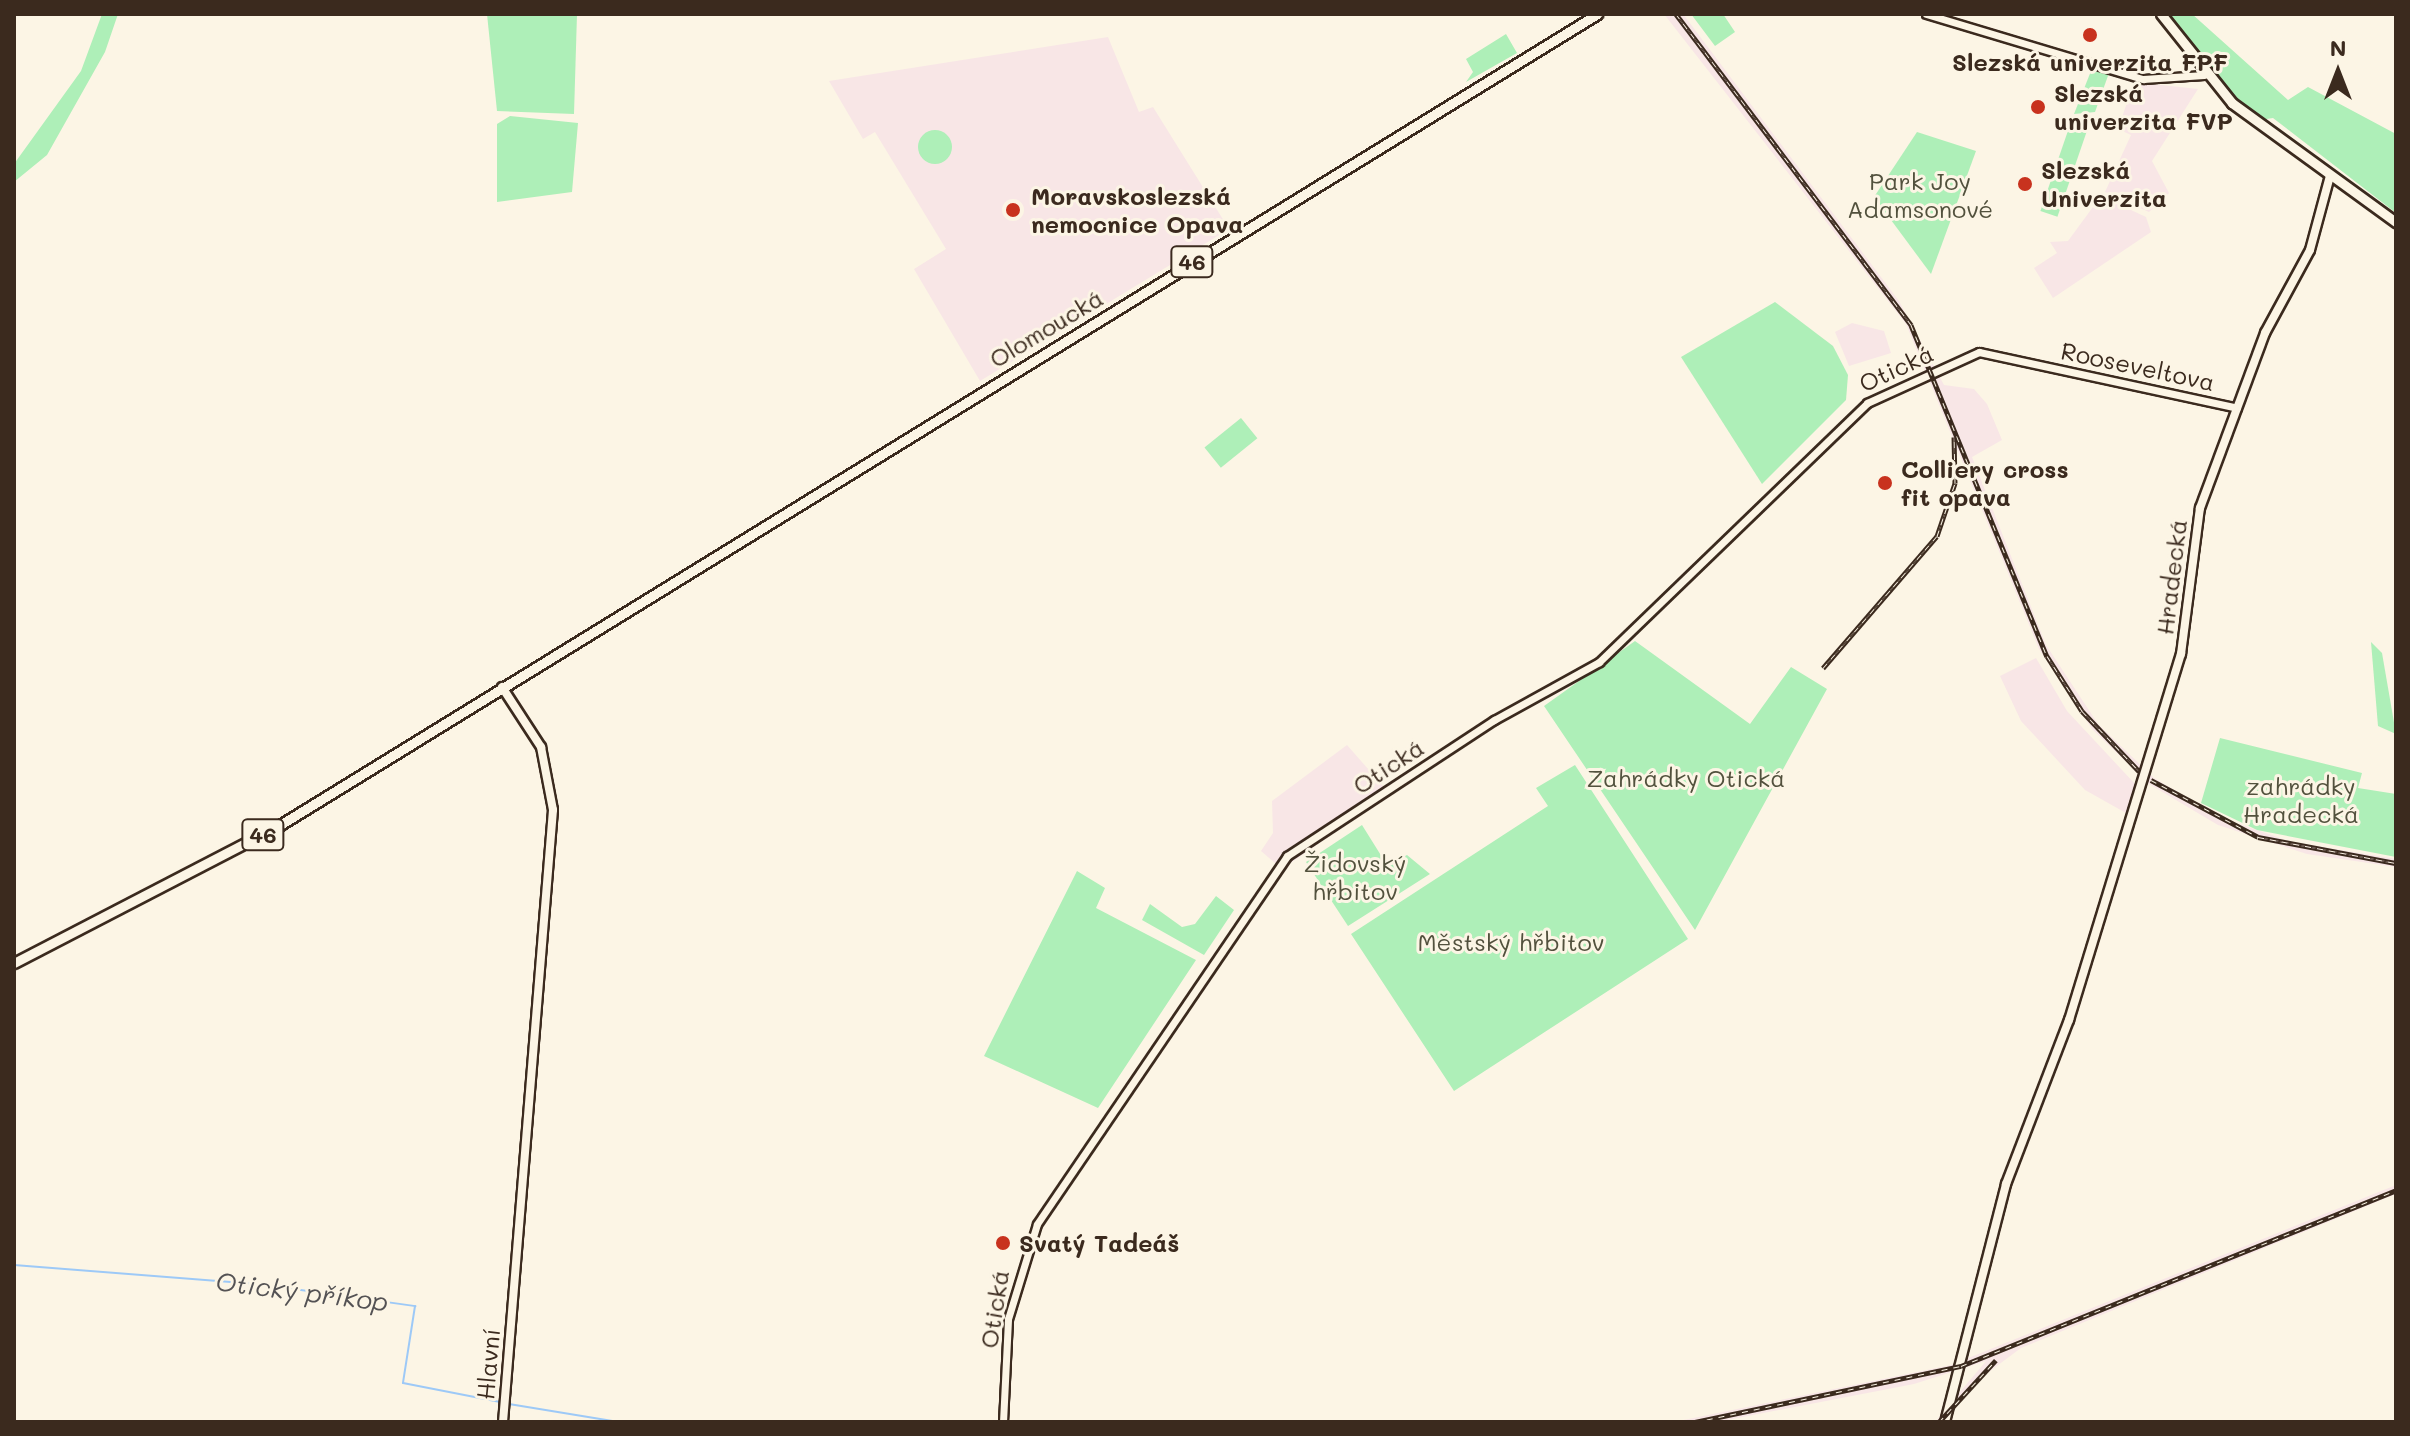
<!DOCTYPE html>
<html>
<head>
<meta charset="utf-8">
<style>
  body { margin:0 }
  #map { position:relative; width:2410px; height:1436px; overflow:hidden; background:#fcf5e5; font-family:Mali,sans-serif }
  div>[style] { position:absolute }
  .built>* { inset:0; background:#f8e6e6 }
  .green>* { inset:0; background:#aeefb8; transform-origin:0 0 }
  .round { border-radius:50% }
  .stream>* { height:2px; margin:-1px; padding:0 1px; transform-origin:1px; border-radius:1px; background:#9dc9f7 }
  .roads { filter:drop-shadow(2px 0 #3b2a1e) drop-shadow(-2px 0 #3b2a1e) drop-shadow(0 2px #3b2a1e) drop-shadow(0 -2px #3b2a1e) }
  .tertiary>* { height:7px; margin:-3.5px; padding:0 3.5px; transform-origin:3.5px; border-radius:3.5px; background:#fcf5e5 }
  .secondary>* { height:8px; margin:-4px; padding:0 4px; transform-origin:4px; border-radius:4px; background:#fcf5e5 }
  .primary>* { height:9px; margin:-4.5px; padding:0 4.5px; transform-origin:4.5px; border-radius:4.5px; background:#fcf5e5 }
  .rail>* { height:5px; margin-top:-2.5px; transform-origin:0; background:repeating-linear-gradient(90deg,#fcf5e5 0 6px,#3b2a1e 0 12px); box-sizing:border-box; border-block:2px solid #3b2a1e }
  .dots>* { width:22px; height:22px; translate:-50% -50%; box-sizing:border-box; border:4px solid #fcf5e5; border-radius:50% }
  span { translate:-50% -50%; white-space:nowrap; text-align:center; line-height:1.15; -webkit-text-stroke:6px #fcf5e5; paint-order:stroke }
  .shield-label span { padding:2px 6px; background:#fcf5e5; border:2px solid; border-radius:6px; -webkit-text-stroke-width:0 }
  .shield-label { font-size:22px; color:#3b2a1e; font-weight:700 }
  .poi-label { font-size:24px; color:#3b2a1e; font-weight:700 }
  .left { translate:0 -50%; text-align:left }
  .park-label { font-size:24px; color:#52513d }
  .street-label { font-size:24px; color:#3b2a1e }
  .water-label { font-size:26px; color:#545254; font-style:italic }
  .frame { position:absolute; inset:0; border:16px solid #3b2a1e; pointer-events:none }
  .north { position:absolute; left:2298px; top:32px; width:80px; height:80px; -webkit-text-stroke:6px #fcf5e5; paint-order:stroke; rotate:0deg; font-size:22px; font-weight:700; line-height:32px; text-align:center; color:#3b2a1e }
  .north::after { content:''; display:block; margin:auto; width:28px; height:36px; background:#3b2a1e; clip-path:polygon(50% 0,100% 100%,50% 72%,0 100%) }
</style>
</head>
<body>
<div id="map">
  <div class="built">
    <div style="clip-path:polygon(1664px 14px,1683px 14px,1899px 301px,1944px 385px,1974px 389px,1987px 404px,2002px 440px,1972px 457px,2046px 645px,2098px 724px,2154px 778px,2222px 818px,2292px 842px,2396px 859px,2396px 867px,2307px 854px,2218px 825px,2149px 784px,2092px 729px,2039px 649px,1906px 324px)"></div>
    <div style="clip-path:polygon(1108px 37px,1139px 112px,1153px 107px,1229px 229px,980px 381px,914px 269px,946px 249px,875px 132px,863px 139px,829px 81px)"></div>
    <div style="clip-path:polygon(2134px 82px,2198px 89px,2152px 161px,2169px 193px,2149px 212px,2105px 192px,2131px 135px,2118px 129px)"></div>
    <div style="clip-path:polygon(2101px 196px,2146px 217px,2151px 232px,2053px 298px,2034px 268px,2057px 253px,2050px 242px,2068px 241px)"></div>
    <div style="clip-path:polygon(1852px 323px,1884px 331px,1891px 353px,1849px 366px,1835px 332px)"></div>
    <div style="clip-path:polygon(2036px 658px,2067px 711px,2136px 785px,2126px 813px,2085px 790px,2021px 721px,2000px 676px)"></div>
    <div style="clip-path:polygon(1347px 745px,1390px 794px,1282px 869px,1261px 851px,1273px 833px,1272px 801px)"></div>
    <div style="clip-path:polygon(2396px 1185px,2396px 1194px,2021px 1348px,1974px 1383px,1944px 1422px,1935px 1422px,1986px 1361px,1914px 1384px,1717px 1422px,1674px 1422px,1951px 1365px)"></div>
  </div>
  <div class="green">
    <div style="clip-path:polygon(102px 14px,118px 14px,105px 52px,47px 155px,14px 182px,14px 164px,81px 71px)"></div>
    <div style="clip-path:polygon(487px 14px,577px 14px,574px 114px,497px 111px)"></div>
    <div style="clip-path:polygon(1691px 14px,1723px 14px,1735px 32px,1715px 46px)"></div>
    <div style="clip-path:polygon(2169px 14px,2192px 14px,2288px 100px,2308px 87px,2396px 134px,2396px 213px,2273px 118px,2260px 120px,2203px 65px)"></div>
    <div style="clip-path:polygon(1506px 34px,1517px 53px,1466px 82px,1473px 72px,1466px 59px)"></div>
    <div style="clip-path:polygon(2091px 71px,2109px 73px,2095px 112px,2074px 114px)"></div>
    <div style="clip-path:polygon(510px 116px,578px 123px,572px 192px,497px 202px,497px 124px)"></div>
    <div style="left:2071px;top:122px;width:18px;height:94px;rotate:19deg"></div>
    <div class="round" style="left:918px;top:130px;width:34px;height:34px"></div>
    <div style="clip-path:polygon(1917px 132px,1976px 151px,1931px 274px,1874px 197px)"></div>
    <div style="clip-path:polygon(1775px 302px,1833px 346px,1848px 375px,1846px 400px,1762px 484px,1681px 357px)"></div>
    <div style="left:1241px;top:418px;width:26px;height:47px;rotate:51deg"></div>
    <div style="clip-path:polygon(1635px 641px,1750px 724px,1791px 667px,1827px 689px,1695px 930px,1544px 706px)"></div>
    <div style="clip-path:polygon(2371px 642px,2382px 653px,2396px 734px,2378px 726px)"></div>
    <div style="clip-path:polygon(2220px 738px,2362px 773px,2358px 788px,2396px 794px,2396px 857px,2257px 830px,2201px 803px)"></div>
    <div style="clip-path:polygon(1575px 765px,1688px 939px,1454px 1091px,1351px 934px,1548px 806px,1536px 788px)"></div>
    <div style="clip-path:polygon(1362px 825px,1387px 865px,1407px 855px,1430px 874px,1348px 926px,1306px 862px)"></div>
    <div style="clip-path:polygon(1077px 871px,1105px 888px,1096px 908px,1196px 960px,1098px 1108px,984px 1056px)"></div>
    <div style="clip-path:polygon(1216px 896px,1234px 910px,1204px 955px,1142px 920px,1150px 904px,1182px 927px,1195px 924px)"></div>
  </div>
  <div class="stream">
    <div style="left:14px;top:1265px;width:245px;rotate:4.5deg"></div>
    <div style="left:258px;top:1284px;width:159px;rotate:8deg"></div>
    <div style="left:415px;top:1306px;width:78px;rotate:98.9deg"></div>
    <div style="left:403px;top:1383px;width:99px;rotate:11.1deg"></div>
    <div style="left:509px;top:1404px;width:111px;rotate:9.3deg"></div>
  </div>
  <div class="roads">
    <div class="tertiary">
      <div style="left:1926px;top:14px;width:227px;rotate:16.7deg"></div>
      <div style="left:2143px;top:79px;width:61px;rotate:-3.8deg"></div>
      <div style="left:1003px;top:1422px;width:103px;rotate:-87.2deg"></div>
      <div style="left:1008px;top:1319px;width:99px;rotate:-73deg"></div>
      <div style="left:1037px;top:1224px;width:445px;rotate:-55.8deg"></div>
      <div style="left:1287px;top:856px;width:248px;rotate:-33.3deg"></div>
      <div style="left:1494px;top:720px;width:120px;rotate:-28.9deg"></div>
      <div style="left:1599px;top:662px;width:373px;rotate:-44deg"></div>
      <div style="left:1867px;top:403px;width:123px;rotate:-24.5deg"></div>
      <div style="left:1979px;top:352px;width:264px;rotate:12.2deg"></div>
    </div>
    <div class="secondary">
      <div style="left:502px;top:687px;width:72px;rotate:57deg"></div>
      <div style="left:541px;top:747px;width:64px;rotate:79.2deg"></div>
      <div style="left:553px;top:810px;width:614px;rotate:94.67deg"></div>
      <div style="left:1945px;top:1422px;width:246px;rotate:-75.6deg"></div>
      <div style="left:2006px;top:1184px;width:176px;rotate:-69deg"></div>
      <div style="left:2069px;top:1020px;width:383px;rotate:-73deg"></div>
      <div style="left:2181px;top:654px;width:147px;rotate:-82.6deg"></div>
      <div style="left:2200px;top:508px;width:187px;rotate:-69.6deg"></div>
      <div style="left:2265px;top:333px;width:94px;rotate:-61.5deg"></div>
      <div style="left:2310px;top:250px;width:77px;rotate:-74.9deg"></div>
    </div>
    <div class="primary">
      <div style="left:2161px;top:14px;width:114px;rotate:51.4deg"></div>
      <div style="left:2232px;top:103px;width:203px;rotate:36deg"></div>
      <div style="left:14px;top:963px;width:300px;rotate:-27.4deg"></div>
      <div style="left:280px;top:825px;width:1547px;rotate:-31.62deg"></div>
    </div>
  </div>
  <div class="rail">
    <div style="left:1676px;top:14px;width:390px;rotate:52.9deg"></div>
    <div style="left:1911px;top:325px;width:358px;rotate:67.7deg"></div>
    <div style="left:2047px;top:656px;width:65px;rotate:57.5deg"></div>
    <div style="left:2082px;top:711px;width:83px;rotate:46.5deg"></div>
    <div style="left:1823px;top:668px;width:174px;rotate:-49.2deg"></div>
    <div style="left:1937px;top:536px;width:56px;rotate:-71.2deg"></div>
    <div style="left:1955px;top:483px;width:46px;rotate:-91.2deg"></div>
    <div style="left:2151px;top:780px;width:121px;rotate:28deg"></div>
    <div style="left:2258px;top:837px;width:140px;rotate:10.7deg"></div>
    <div style="left:1695px;top:1422px;width:272px;rotate:-11.9deg"></div>
    <div style="left:1961px;top:1366px;width:469px;rotate:-22deg"></div>
    <div style="left:1939px;top:1422px;width:84px;rotate:-47.4deg"></div>
  </div>
  <div class="dots">
    <div style="left:2090px;top:35px;background:#c8321e"></div>
    <div style="left:2038px;top:107px;background:#c8321e"></div>
    <div style="left:2025px;top:184px;background:#c8321e"></div>
    <div style="left:1013px;top:210px;background:#c8321e"></div>
    <div style="left:1885px;top:483px;background:#c8321e"></div>
    <div style="left:1003px;top:1243px;background:#c8321e"></div>
  </div>
  <div class="shield-label">
    <span style="left:1192px;top:262px">46</span>
    <span style="left:263px;top:835px">46</span>
  </div>
  <div class="poi-label">
    <span style="left:2090px;top:62px">Slezská univerzita FPF</span>
    <span class="left" style="left:2054px;top:107px">Slezská<br>univerzita FVP</span>
    <span class="left" style="left:2041px;top:184px">Slezská<br>Univerzita</span>
    <span class="left" style="left:1031px;top:210px">Moravskoslezská<br>nemocnice Opava</span>
    <span class="left" style="left:1901px;top:483px">Colliery cross<br>fit opava</span>
    <span class="left" style="left:1019px;top:1243px">Svatý Tadeáš</span>
  </div>
  <div class="park-label">
    <span style="left:1920px;top:195px">Park Joy<br>Adamsonové</span>
    <span style="left:1686px;top:778px">Zahrádky Otická</span>
    <span style="left:2301px;top:800px">zahrádky<br>Hradecká</span>
    <span style="left:1355px;top:877px">Židovský<br>hřbitov</span>
    <span style="left:1511px;top:942px">Městský hřbitov</span>
  </div>
  <div class="street-label">
    <span style="left:1046px;top:328px;rotate:-31deg">Olomoucká</span>
    <span style="left:2138px;top:366px;rotate:12deg">Rooseveltova</span>
    <span style="left:1896px;top:368px;rotate:-25deg">Otická</span>
    <span style="left:2171px;top:577px;rotate:-83deg">Hradecká</span>
    <span style="left:1388px;top:766px;rotate:-33deg">Otická</span>
    <span style="left:994px;top:1309px;rotate:-81deg">Otická</span>
    <span style="left:488px;top:1364px;rotate:-85deg">Hlavní</span>
  </div>
  <div class="water-label">
    <span style="left:302px;top:1292px;rotate:7deg">Otický příkop</span>
  </div>
  <div class="frame"></div>
  <div class="north">N</div>
</div>
</body>
</html>
